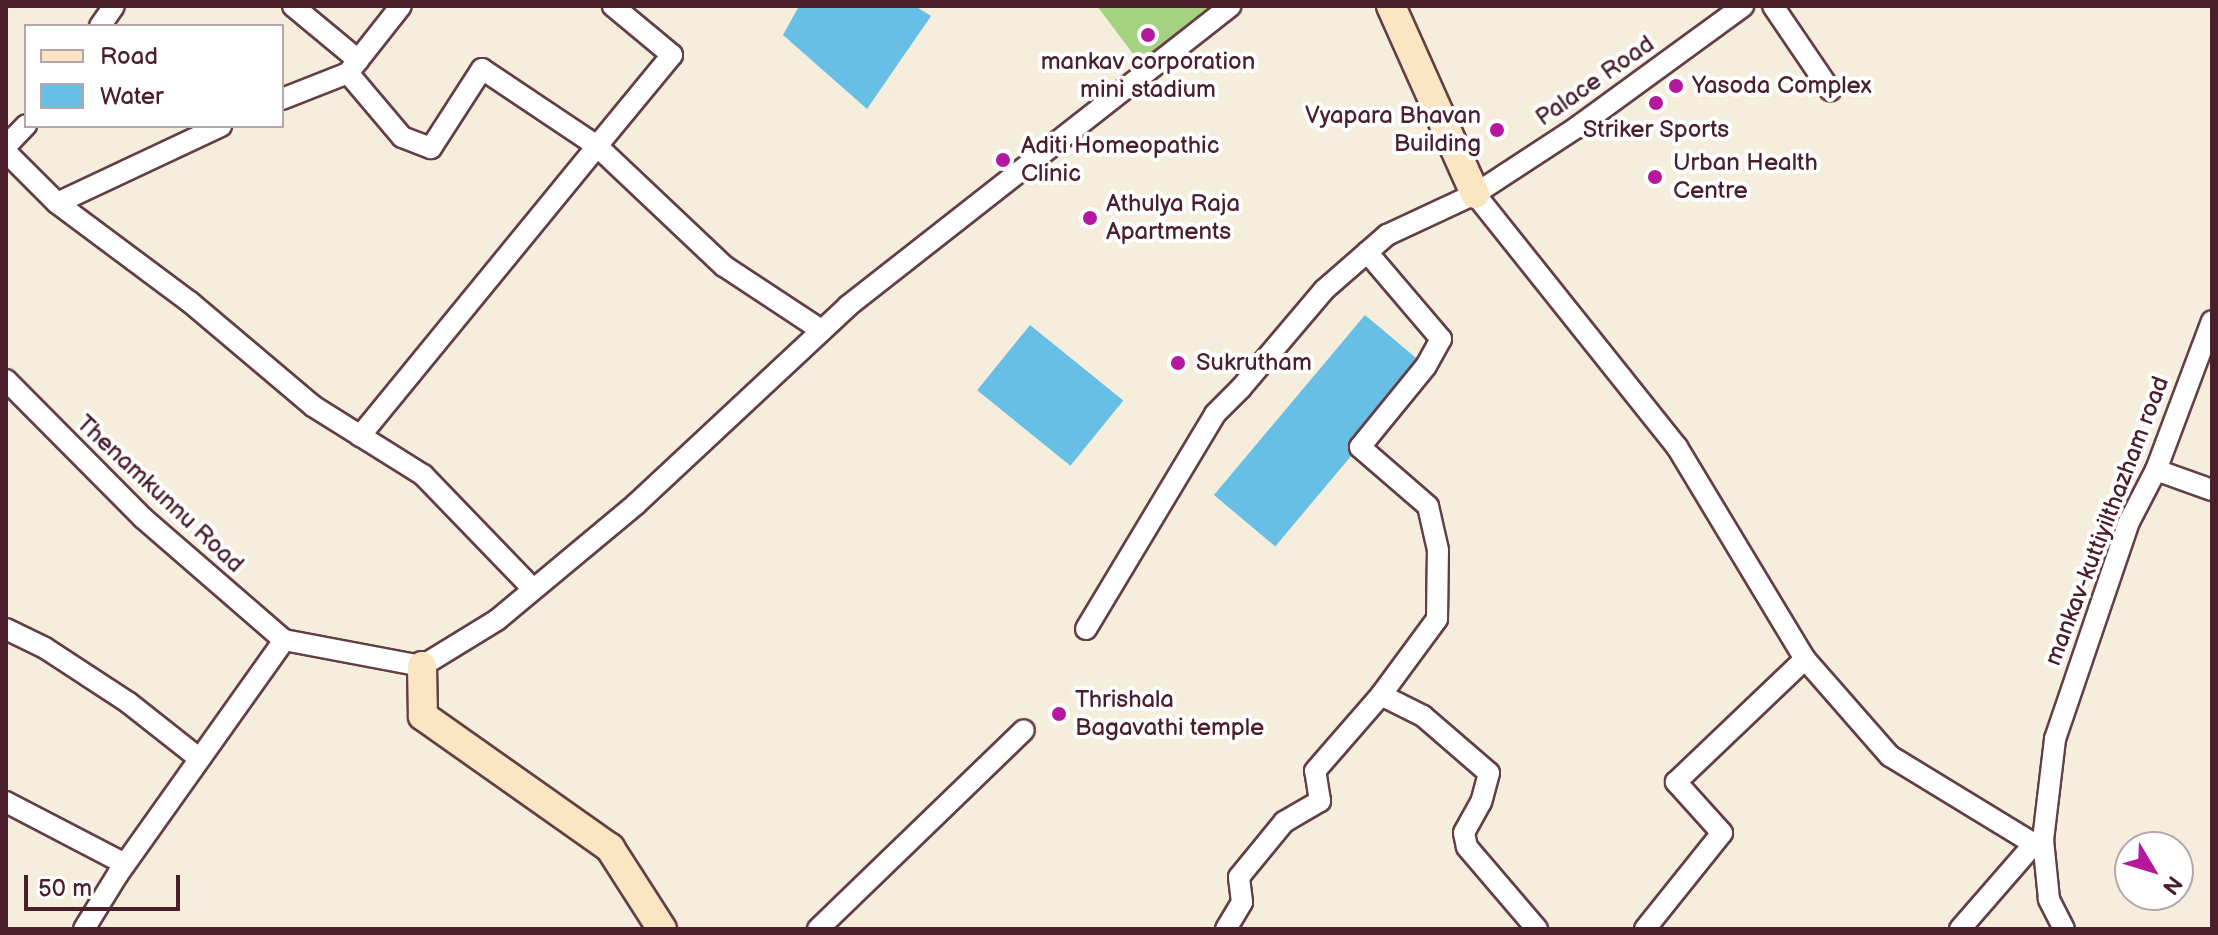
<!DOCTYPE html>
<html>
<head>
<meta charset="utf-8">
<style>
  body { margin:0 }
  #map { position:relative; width:2218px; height:935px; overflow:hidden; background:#f5eedc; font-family:"Balsamiq Sans",sans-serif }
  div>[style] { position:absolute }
  .green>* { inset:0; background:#a4d280 }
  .water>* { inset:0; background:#68bfe5; transform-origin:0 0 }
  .roads { filter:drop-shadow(2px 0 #643e46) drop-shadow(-2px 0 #643e46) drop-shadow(0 2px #643e46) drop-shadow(0 -2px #643e46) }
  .street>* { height:20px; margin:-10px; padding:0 10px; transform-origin:10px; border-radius:10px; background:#fff }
  .secondary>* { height:28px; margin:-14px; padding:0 14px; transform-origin:14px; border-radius:14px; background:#fbe6c4 }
  .dots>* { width:22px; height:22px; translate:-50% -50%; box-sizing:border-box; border:4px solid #fff; border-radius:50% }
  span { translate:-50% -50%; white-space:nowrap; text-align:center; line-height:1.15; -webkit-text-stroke:8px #fff; paint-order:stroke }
  .poi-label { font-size:24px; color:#4a1f2b }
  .left { translate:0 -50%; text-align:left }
  .right { translate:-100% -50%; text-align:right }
  .street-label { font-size:24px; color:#4a1f2b }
  .frame { position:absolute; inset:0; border:8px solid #4a1f2b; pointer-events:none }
  .legend { position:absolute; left:24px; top:24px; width:260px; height:104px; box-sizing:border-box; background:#fff; border:2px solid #b7a5aa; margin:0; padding:10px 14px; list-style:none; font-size:24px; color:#4a1f2b }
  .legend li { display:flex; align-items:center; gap:16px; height:40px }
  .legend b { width:40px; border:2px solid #b7a5aa }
  .north { position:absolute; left:2114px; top:831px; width:80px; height:80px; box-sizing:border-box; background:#fff; border:2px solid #b7a5aa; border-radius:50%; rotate:128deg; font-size:22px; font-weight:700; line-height:32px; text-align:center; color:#4a1f2b }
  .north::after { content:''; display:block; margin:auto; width:28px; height:36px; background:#b5179e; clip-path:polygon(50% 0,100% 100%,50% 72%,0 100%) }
  .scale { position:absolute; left:24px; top:875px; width:156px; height:36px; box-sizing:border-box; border:4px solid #4a1f2b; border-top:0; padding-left:10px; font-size:24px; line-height:28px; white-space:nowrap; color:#4a1f2b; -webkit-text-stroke:6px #fff; paint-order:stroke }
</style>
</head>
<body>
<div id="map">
  <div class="green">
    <div style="clip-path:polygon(1097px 6px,1214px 6px,1140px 63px)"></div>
  </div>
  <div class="water">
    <div style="clip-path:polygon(799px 6px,915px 6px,931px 16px,867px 109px,783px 35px)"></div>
    <div style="left:1365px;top:315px;width:80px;height:235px;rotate:40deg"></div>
    <div style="left:1030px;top:325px;width:120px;height:84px;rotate:39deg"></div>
  </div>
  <div class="roads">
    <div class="street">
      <div style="left:293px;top:6px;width:85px;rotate:39.7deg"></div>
      <div style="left:1773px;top:6px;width:102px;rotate:55.8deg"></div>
      <div style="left:100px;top:26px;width:24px;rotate:-55deg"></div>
      <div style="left:348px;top:73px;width:84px;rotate:49.8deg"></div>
      <div style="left:402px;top:137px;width:31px;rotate:21deg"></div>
      <div style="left:431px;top:148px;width:94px;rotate:-57.2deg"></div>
      <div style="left:482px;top:69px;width:138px;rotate:33.8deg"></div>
      <div style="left:597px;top:146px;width:118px;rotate:-50.5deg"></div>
      <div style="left:672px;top:55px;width:77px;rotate:-140.3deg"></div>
      <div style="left:282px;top:99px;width:71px;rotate:-21.5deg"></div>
      <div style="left:348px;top:73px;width:85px;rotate:-51.7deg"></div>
      <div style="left:221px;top:126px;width:181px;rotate:154.8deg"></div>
      <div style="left:57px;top:203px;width:166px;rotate:36.7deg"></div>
      <div style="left:190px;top:302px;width:161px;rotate:40.2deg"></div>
      <div style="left:313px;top:406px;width:130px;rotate:32.1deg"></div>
      <div style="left:423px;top:475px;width:158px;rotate:46deg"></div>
      <div style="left:6px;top:146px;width:29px;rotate:-46deg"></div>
      <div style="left:6px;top:152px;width:72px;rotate:45deg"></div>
      <div style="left:1475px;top:194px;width:324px;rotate:51.4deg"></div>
      <div style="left:1677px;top:447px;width:248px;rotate:58.9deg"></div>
      <div style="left:1805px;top:659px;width:129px;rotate:48.8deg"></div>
      <div style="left:1890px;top:756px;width:169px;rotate:31.4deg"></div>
      <div style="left:6px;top:380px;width:194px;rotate:45.2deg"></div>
      <div style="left:143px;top:518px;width:186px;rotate:40.9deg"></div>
      <div style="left:360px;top:436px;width:375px;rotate:-50.7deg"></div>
      <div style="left:597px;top:146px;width:175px;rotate:43.4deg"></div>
      <div style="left:724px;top:266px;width:116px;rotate:33.4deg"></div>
      <div style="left:2156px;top:470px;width:59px;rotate:19.7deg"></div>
      <div style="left:6px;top:629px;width:43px;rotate:26deg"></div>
      <div style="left:45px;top:648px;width:100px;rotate:33.2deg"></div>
      <div style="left:129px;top:703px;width:90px;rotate:38.3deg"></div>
      <div style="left:1086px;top:629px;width:251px;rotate:-59deg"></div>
      <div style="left:1215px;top:414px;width:37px;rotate:-45deg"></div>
      <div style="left:1241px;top:388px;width:128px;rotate:-49.7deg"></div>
      <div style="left:1324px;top:290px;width:84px;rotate:-41.1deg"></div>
      <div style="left:1387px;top:235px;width:97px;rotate:-25deg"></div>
      <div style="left:1475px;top:194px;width:121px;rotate:-33.2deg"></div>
      <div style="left:1576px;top:128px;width:207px;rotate:-36.1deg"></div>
      <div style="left:1381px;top:695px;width:47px;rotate:26.6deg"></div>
      <div style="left:1423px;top:716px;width:87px;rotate:40.8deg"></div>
      <div style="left:1489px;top:773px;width:30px;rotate:105deg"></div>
      <div style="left:1481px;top:802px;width:35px;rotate:119deg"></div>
      <div style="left:1464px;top:833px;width:14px;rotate:78deg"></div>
      <div style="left:1467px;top:847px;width:108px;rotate:49.5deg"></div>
      <div style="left:6px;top:802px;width:134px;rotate:27.5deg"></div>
      <div style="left:84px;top:929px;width:65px;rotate:-58.3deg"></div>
      <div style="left:118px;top:874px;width:287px;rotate:-54.6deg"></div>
      <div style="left:284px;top:640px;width:140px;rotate:10.7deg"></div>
      <div style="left:422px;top:666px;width:88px;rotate:-31.5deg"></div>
      <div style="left:497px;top:620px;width:181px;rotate:-39.8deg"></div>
      <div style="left:636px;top:504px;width:290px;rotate:-43deg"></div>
      <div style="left:848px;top:306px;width:486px;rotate:-38.1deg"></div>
      <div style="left:818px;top:929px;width:286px;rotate:-44deg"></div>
      <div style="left:1226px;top:929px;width:31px;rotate:-59deg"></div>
      <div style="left:1242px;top:902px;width:25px;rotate:-97deg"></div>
      <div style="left:1239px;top:877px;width:71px;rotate:-50.7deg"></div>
      <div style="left:1284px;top:822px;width:42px;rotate:-30.3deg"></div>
      <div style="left:1320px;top:801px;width:30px;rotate:-99deg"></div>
      <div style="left:1315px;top:771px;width:101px;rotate:-49deg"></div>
      <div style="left:1381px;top:695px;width:94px;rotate:-53.6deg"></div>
      <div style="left:1437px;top:619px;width:69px;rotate:-89.2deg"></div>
      <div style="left:1438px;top:550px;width:45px;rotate:-102.8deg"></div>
      <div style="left:1428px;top:506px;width:90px;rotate:-139.1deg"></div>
      <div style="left:1360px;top:447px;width:104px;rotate:-50.8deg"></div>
      <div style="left:1426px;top:366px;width:31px;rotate:-61deg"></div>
      <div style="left:1441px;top:339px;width:114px;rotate:-130.4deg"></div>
      <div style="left:1645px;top:929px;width:123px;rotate:-51.3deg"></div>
      <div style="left:1722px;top:833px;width:69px;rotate:-132deg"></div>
      <div style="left:1676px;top:782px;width:178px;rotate:-43.6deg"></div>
      <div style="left:1960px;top:929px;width:113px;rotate:-49deg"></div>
      <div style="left:2034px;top:844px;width:10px;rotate:-24deg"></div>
      <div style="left:2064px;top:929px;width:34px;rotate:-117deg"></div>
      <div style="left:2049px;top:899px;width:59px;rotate:-95.8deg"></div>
      <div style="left:2043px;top:840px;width:102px;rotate:-83.2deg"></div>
      <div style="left:2055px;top:739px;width:229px;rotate:-71.2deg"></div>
      <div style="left:2129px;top:522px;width:59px;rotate:-62.6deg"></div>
      <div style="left:2156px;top:470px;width:159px;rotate:-69.4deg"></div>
    </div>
    <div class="secondary">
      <div style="left:1391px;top:6px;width:206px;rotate:65.9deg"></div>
      <div style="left:422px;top:666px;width:50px;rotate:88.9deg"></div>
      <div style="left:423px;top:716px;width:229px;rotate:35.2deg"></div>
      <div style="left:610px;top:848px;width:96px;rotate:57.3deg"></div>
    </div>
  </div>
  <div class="dots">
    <div style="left:1148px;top:35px;background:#b5179e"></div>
    <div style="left:1676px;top:86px;background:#b5179e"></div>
    <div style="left:1656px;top:103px;background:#b5179e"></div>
    <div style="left:1497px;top:130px;background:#b5179e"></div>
    <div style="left:1003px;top:160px;background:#b5179e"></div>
    <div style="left:1655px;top:177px;background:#b5179e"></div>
    <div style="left:1090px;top:218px;background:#b5179e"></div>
    <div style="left:1178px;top:363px;background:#b5179e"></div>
    <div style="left:1059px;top:714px;background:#b5179e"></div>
  </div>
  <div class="poi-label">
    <span style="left:1148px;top:76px">mankav corporation<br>mini stadium</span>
    <span class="left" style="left:1692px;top:86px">Yasoda Complex</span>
    <span class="right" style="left:1481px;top:130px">Vyapara Bhavan<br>Building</span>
    <span style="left:1656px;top:130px">Striker Sports</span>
    <span class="left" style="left:1021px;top:160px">Aditi Homeopathic<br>Clinic</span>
    <span class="left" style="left:1673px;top:177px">Urban Health<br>Centre</span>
    <span class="left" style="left:1106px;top:218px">Athulya Raja<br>Apartments</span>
    <span class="left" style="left:1196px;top:363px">Sukrutham</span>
    <span class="left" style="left:1075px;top:714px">Thrishala<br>Bagavathi temple</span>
  </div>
  <div class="street-label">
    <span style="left:1595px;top:81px;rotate:-35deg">Palace Road</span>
    <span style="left:160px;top:494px;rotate:43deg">Thenamkunnu Road</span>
    <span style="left:2107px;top:521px;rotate:-69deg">mankav-kuttiyilthazham road</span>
  </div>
  <div class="frame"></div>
  <ul class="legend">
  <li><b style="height:10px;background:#fbe6c4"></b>Road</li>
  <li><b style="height:22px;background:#68bfe5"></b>Water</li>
  </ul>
  <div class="north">N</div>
  <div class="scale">50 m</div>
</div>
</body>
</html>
